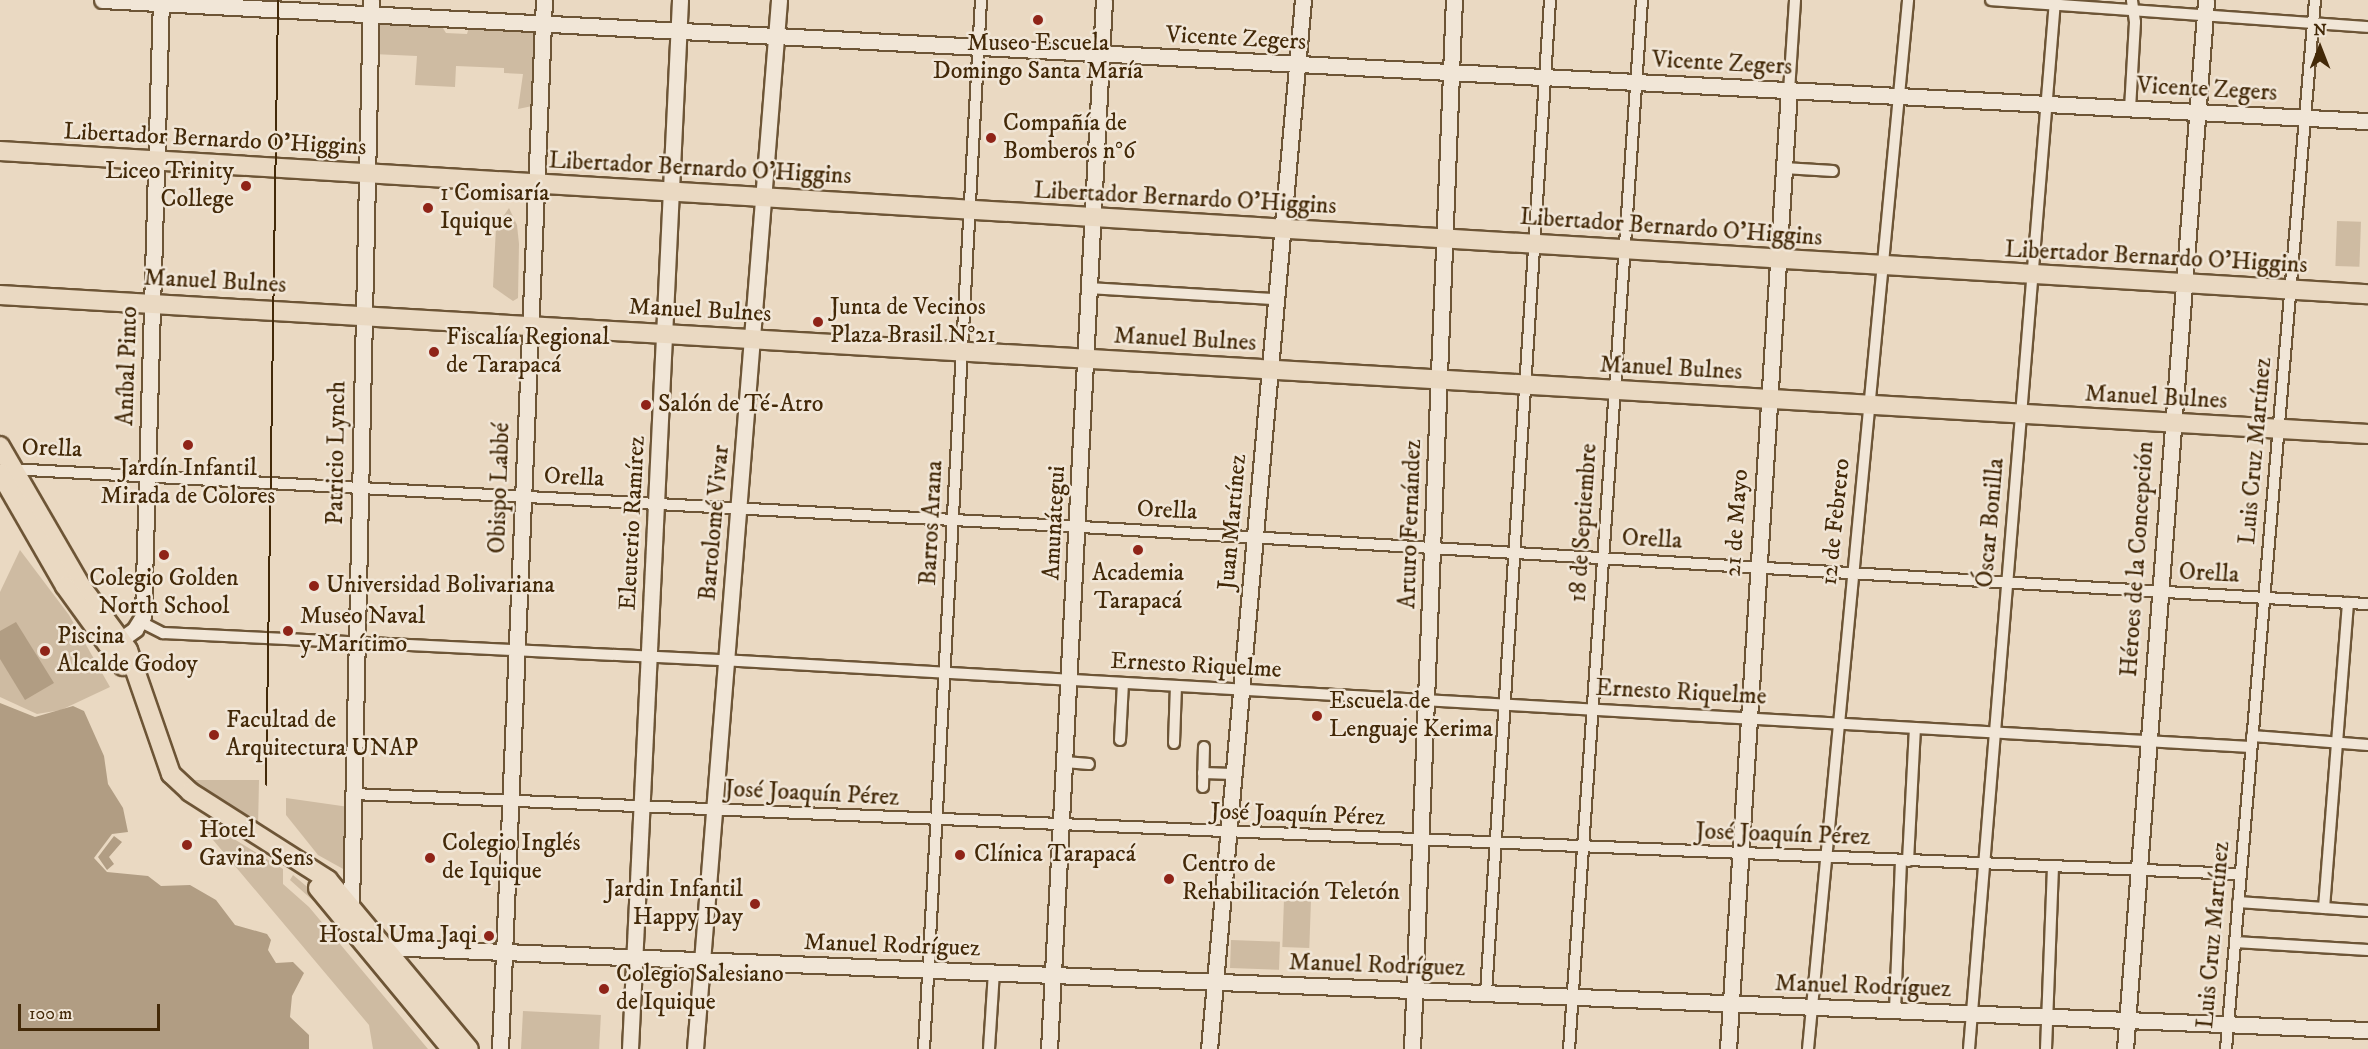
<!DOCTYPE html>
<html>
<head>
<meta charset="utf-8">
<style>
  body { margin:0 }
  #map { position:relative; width:2368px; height:1049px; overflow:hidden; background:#ead9c2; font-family:"IM FELL DW Pica",serif }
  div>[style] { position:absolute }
  .green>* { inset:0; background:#cebba2; transform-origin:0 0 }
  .water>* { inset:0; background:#b19d83 }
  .roads { filter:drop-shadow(2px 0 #6d5536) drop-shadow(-2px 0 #6d5536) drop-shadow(0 2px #6d5536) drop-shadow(0 -2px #6d5536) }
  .street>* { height:10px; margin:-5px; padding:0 5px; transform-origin:5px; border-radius:5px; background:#f1e6d7 }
  .secondary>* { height:15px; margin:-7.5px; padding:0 7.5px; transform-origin:7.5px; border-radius:7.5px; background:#f1e6d7 }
  .primary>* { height:18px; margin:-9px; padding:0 9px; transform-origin:9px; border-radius:9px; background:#ead9c2 }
  .tram>* { height:1.5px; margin:-0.75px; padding:0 0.75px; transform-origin:0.75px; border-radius:0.75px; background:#432908 }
  .dots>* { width:16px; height:16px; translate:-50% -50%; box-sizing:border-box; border:3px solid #f1e6d7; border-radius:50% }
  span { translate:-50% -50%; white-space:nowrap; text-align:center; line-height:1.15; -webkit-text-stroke:5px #f1e6d7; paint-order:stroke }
  .street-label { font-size:24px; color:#432908 }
  .poi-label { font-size:24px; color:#432908 }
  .left { translate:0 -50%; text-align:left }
  .right { translate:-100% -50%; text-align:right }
  .north { position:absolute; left:2290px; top:18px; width:60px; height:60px; -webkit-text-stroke:4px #f1e6d7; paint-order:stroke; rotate:0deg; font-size:16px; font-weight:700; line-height:24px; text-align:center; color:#432908 }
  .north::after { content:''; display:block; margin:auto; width:21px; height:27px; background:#432908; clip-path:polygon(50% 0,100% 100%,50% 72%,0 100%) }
  .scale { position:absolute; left:18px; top:1004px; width:142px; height:27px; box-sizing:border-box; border:3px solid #432908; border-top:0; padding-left:8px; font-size:18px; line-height:21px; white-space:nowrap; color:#432908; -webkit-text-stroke:4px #f1e6d7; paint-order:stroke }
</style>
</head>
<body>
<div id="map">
  <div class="green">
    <div style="clip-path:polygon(378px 22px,441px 25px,446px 33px,467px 34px,469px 27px,534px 30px,538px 33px,537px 105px,518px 109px,523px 74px,504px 73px,504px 68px,456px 66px,455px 87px,415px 85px,417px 56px,373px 54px)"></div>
    <div style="clip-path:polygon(509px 208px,517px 225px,519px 244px,518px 298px,513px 301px,493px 287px,496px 227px)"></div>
    <div style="left:2337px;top:221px;width:24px;height:45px;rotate:2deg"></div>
    <div style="clip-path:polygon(20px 550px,69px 615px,110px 687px,61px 710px,37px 714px,0 697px,0 592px)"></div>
    <div style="clip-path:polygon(190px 780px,259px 780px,258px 828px,192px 787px)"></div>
    <div style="clip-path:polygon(286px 798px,349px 807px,345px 870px,318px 855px,286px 815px)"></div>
    <div style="clip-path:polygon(208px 823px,283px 869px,283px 884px,309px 907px,428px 1049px,373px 1049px,369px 1025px,203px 828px)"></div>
    <div style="clip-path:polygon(293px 875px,317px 895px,362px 948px,357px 952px,319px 906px,290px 880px)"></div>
    <div style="left:1284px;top:899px;width:27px;height:48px;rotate:2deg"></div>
    <div style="left:1231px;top:940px;width:49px;height:28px;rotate:2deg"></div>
    <div style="left:523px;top:1011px;width:78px;height:38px;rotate:3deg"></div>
  </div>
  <div class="water">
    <div style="clip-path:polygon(16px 622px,54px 683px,25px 700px,0 659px,0 631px)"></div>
    <div style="clip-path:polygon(0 703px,35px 717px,73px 706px,84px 711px,104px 756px,108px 784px,123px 808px,128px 832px,112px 834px,94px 858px,107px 872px,148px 876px,161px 886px,190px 885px,216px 900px,235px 925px,267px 934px,271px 940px,268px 950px,276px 963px,293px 962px,304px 973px,292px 996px,290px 1017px,309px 1035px,309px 1049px,0 1049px)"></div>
    <div style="clip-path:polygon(114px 836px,122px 842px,109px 857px,114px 864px,107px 870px,98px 857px)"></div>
  </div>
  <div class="roads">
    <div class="street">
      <div style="left:1991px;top:0;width:378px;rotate:4.1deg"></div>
      <div style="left:1789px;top:91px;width:91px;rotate:-86.2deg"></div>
      <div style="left:2130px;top:109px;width:87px;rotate:-86.7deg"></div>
      <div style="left:2135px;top:22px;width:22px;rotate:-98deg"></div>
      <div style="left:1784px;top:168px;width:49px;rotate:3.5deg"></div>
      <div style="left:1089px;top:288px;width:187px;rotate:3.4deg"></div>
      <div style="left:9px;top:469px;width:1058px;rotate:3.09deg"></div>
      <div style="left:1065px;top:526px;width:1305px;rotate:3.43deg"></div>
      <div style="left:141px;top:622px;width:25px;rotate:27deg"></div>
      <div style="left:163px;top:633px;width:577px;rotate:2.78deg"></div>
      <div style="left:739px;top:661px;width:1514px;rotate:3.26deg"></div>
      <div style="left:2252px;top:736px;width:116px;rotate:4.4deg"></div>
      <div style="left:1120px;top:740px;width:57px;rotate:-87deg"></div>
      <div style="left:1174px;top:743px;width:57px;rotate:-88deg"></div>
      <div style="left:1065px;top:762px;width:24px;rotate:5deg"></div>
      <div style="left:1203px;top:773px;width:30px;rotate:2deg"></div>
      <div style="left:1203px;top:787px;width:40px;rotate:-88.6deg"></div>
      <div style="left:353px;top:794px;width:1890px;rotate:2.43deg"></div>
      <div style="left:1908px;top:861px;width:133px;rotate:-87deg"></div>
      <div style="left:2238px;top:902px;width:130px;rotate:4deg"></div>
      <div style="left:2324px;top:908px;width:306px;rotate:-85.5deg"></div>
      <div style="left:2235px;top:942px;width:133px;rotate:3.4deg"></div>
      <div style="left:1486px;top:993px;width:995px;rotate:-86.31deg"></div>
      <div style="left:1895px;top:1010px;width:149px;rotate:-87.7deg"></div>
      <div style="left:924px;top:1049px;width:1051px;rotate:-86.89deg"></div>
      <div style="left:989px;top:1049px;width:77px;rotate:-86.3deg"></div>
      <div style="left:1569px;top:1049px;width:1052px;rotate:-86.02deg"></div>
      <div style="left:1808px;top:1049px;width:1054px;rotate:-84.55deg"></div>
      <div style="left:1969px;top:1049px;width:1053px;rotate:-85.31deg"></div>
      <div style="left:2046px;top:1049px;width:182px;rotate:-87.8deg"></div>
      <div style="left:2226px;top:1049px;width:1053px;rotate:-85.15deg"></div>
    </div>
    <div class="secondary">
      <div style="left:102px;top:0;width:2269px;rotate:3.06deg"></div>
      <div style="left:112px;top:646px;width:29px;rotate:-36deg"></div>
      <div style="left:135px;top:629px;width:15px;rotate:-58deg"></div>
      <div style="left:143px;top:616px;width:616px;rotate:-88.33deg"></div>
      <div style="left:351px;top:906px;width:906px;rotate:-88.74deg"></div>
      <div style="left:385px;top:947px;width:1985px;rotate:2.4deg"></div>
      <div style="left:500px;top:1049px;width:1050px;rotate:-87.6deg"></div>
      <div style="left:630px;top:1049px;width:1050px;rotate:-87.27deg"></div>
      <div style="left:695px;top:1049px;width:1052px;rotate:-85.42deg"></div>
      <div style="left:1049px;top:1049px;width:1050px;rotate:-87deg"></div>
      <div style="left:1209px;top:1049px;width:1053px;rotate:-84.88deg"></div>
      <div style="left:1412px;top:1049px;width:1050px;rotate:-87.71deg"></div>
      <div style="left:1728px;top:1049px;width:960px;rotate:-86.36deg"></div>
      <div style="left:2125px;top:1049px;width:1052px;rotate:-85.58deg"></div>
    </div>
    <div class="primary">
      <div style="left:0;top:151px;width:2372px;rotate:3.46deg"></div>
      <div style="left:0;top:295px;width:2372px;rotate:3.36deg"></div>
      <div style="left:0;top:446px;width:162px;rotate:59.9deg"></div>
      <div style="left:81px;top:586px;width:79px;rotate:53.7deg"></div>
      <div style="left:128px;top:650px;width:131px;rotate:70.9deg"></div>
      <div style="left:171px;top:774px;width:26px;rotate:43deg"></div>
      <div style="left:190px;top:792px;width:164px;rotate:32.5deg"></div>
      <div style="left:328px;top:880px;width:220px;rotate:50.2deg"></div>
      <div style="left:0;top:473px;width:130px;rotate:60.1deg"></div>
      <div style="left:65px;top:586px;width:99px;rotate:54.1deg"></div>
      <div style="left:318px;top:888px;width:209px;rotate:50.4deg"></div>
    </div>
  </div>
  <div class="tram">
    <div style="left:266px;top:785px;width:785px;rotate:-89.12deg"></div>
  </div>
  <div class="dots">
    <div style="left:1038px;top:20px;background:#8f2418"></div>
    <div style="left:991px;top:138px;background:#8f2418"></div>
    <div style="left:246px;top:186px;background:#8f2418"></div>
    <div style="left:428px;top:208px;background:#8f2418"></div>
    <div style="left:818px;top:322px;background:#8f2418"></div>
    <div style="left:434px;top:352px;background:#8f2418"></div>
    <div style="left:646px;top:405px;background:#8f2418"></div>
    <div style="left:188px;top:445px;background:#8f2418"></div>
    <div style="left:1138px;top:550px;background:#8f2418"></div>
    <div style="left:164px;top:555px;background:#8f2418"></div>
    <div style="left:314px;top:586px;background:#8f2418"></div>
    <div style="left:288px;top:631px;background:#8f2418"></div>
    <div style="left:45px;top:651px;background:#8f2418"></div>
    <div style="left:1317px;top:716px;background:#8f2418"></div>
    <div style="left:214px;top:735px;background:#8f2418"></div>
    <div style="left:187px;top:845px;background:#8f2418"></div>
    <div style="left:960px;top:855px;background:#8f2418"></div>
    <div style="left:430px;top:858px;background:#8f2418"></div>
    <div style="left:1169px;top:879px;background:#8f2418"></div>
    <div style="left:755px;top:904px;background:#8f2418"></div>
    <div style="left:489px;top:936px;background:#8f2418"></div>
    <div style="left:604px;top:989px;background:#8f2418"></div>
  </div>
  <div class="street-label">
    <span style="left:1236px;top:39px;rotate:3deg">Vicente Zegers</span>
    <span style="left:1722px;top:64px;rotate:3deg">Vicente Zegers</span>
    <span style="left:2207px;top:90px;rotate:3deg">Vicente Zegers</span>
    <span style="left:215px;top:140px;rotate:3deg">Libertador Bernardo O'Higgins</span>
    <span style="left:700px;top:169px;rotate:3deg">Libertador Bernardo O'Higgins</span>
    <span style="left:1185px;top:199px;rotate:3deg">Libertador Bernardo O'Higgins</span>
    <span style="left:1671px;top:228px;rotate:4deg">Libertador Bernardo O'Higgins</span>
    <span style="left:2156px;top:258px;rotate:3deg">Libertador Bernardo O'Higgins</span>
    <span style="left:215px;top:282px;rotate:3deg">Manuel Bulnes</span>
    <span style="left:700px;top:311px;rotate:3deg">Manuel Bulnes</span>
    <span style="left:1185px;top:340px;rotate:3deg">Manuel Bulnes</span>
    <span style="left:128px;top:366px;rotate:-88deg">Aníbal Pinto</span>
    <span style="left:1671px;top:369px;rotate:3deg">Manuel Bulnes</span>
    <span style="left:2156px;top:398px;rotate:3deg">Manuel Bulnes</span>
    <span style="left:52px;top:449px;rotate:2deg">Orella</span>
    <span style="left:2256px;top:451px;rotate:-85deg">Luis Cruz Martínez</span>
    <span style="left:337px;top:453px;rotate:-89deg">Patricio Lynch</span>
    <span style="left:574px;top:478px;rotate:3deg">Orella</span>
    <span style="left:500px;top:488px;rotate:-88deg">Obispo Labbé</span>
    <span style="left:1167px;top:511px;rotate:3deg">Orella</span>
    <span style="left:1233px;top:522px;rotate:-85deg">Juan Martínez</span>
    <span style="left:1836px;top:522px;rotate:-84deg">12 de Febrero</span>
    <span style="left:633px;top:523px;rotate:-87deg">Eleuterio Ramírez</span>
    <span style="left:715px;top:523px;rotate:-85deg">Bartolomé Vivar</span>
    <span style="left:932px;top:523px;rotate:-87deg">Barros Arana</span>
    <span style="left:1055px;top:523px;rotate:-87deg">Amunátegui</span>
    <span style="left:1584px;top:523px;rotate:-86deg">18 de Septiembre</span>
    <span style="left:1737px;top:523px;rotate:-86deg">21 de Mayo</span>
    <span style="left:1991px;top:523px;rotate:-85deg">Óscar Bonilla</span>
    <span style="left:1411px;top:524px;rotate:-88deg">Arturo Fernández</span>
    <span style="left:1652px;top:540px;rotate:3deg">Orella</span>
    <span style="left:2138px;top:559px;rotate:-86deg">Héroes de la Concepción</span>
    <span style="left:2209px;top:574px;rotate:3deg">Orella</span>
    <span style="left:1196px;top:666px;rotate:3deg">Ernesto Riquelme</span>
    <span style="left:1681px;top:693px;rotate:3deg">Ernesto Riquelme</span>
    <span style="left:812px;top:794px;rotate:3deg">José Joaquín Pérez</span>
    <span style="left:1298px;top:815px;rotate:2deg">José Joaquín Pérez</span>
    <span style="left:1783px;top:835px;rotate:2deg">José Joaquín Pérez</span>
    <span style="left:2214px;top:935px;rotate:-85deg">Luis Cruz Martínez</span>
    <span style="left:892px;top:946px;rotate:2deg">Manuel Rodríguez</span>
    <span style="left:1377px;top:966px;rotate:2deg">Manuel Rodríguez</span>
    <span style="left:1863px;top:987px;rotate:2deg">Manuel Rodríguez</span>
  </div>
  <div class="poi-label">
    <span style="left:1038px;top:58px">Museo Escuela<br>Domingo Santa María</span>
    <span class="left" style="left:1003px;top:138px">Compañía de<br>Bomberos n°6</span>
    <span class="right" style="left:234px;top:186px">Liceo Trinity<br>College</span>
    <span class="left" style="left:440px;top:208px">1 Comisaría<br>Iquique</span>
    <span class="left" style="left:830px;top:322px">Junta de Vecinos<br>Plaza Brasil N°21</span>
    <span class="left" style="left:446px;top:352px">Fiscalía Regional<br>de Tarapacá</span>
    <span class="left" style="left:658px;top:405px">Salón de Té-Atro</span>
    <span style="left:188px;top:483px">Jardín Infantil<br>Mirada de Colores</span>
    <span style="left:1138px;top:588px">Academia<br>Tarapacá</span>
    <span style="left:164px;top:593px">Colegio Golden<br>North School</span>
    <span class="left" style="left:326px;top:586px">Universidad Bolivariana</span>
    <span class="left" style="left:300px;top:631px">Museo Naval<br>y Marítimo</span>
    <span class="left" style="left:57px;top:651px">Piscina<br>Alcalde Godoy</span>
    <span class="left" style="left:1329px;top:716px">Escuela de<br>Lenguaje Kerima</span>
    <span class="left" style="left:226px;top:735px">Facultad de<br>Arquitectura UNAP</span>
    <span class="left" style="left:199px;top:845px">Hotel<br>Gavina Sens</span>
    <span class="left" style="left:442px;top:858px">Colegio Inglés<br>de Iquique</span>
    <span class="left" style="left:974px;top:855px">Clínica Tarapacá</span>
    <span class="left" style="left:1182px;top:879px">Centro de<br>Rehabilitación Teletón</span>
    <span class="right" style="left:743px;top:904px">Jardin Infantil<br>Happy Day</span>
    <span class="right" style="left:477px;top:936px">Hostal Uma Jaqi</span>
    <span class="left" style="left:616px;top:989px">Colegio Salesiano<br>de Iquique</span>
  </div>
  <div class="north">N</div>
  <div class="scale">100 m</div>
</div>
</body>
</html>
